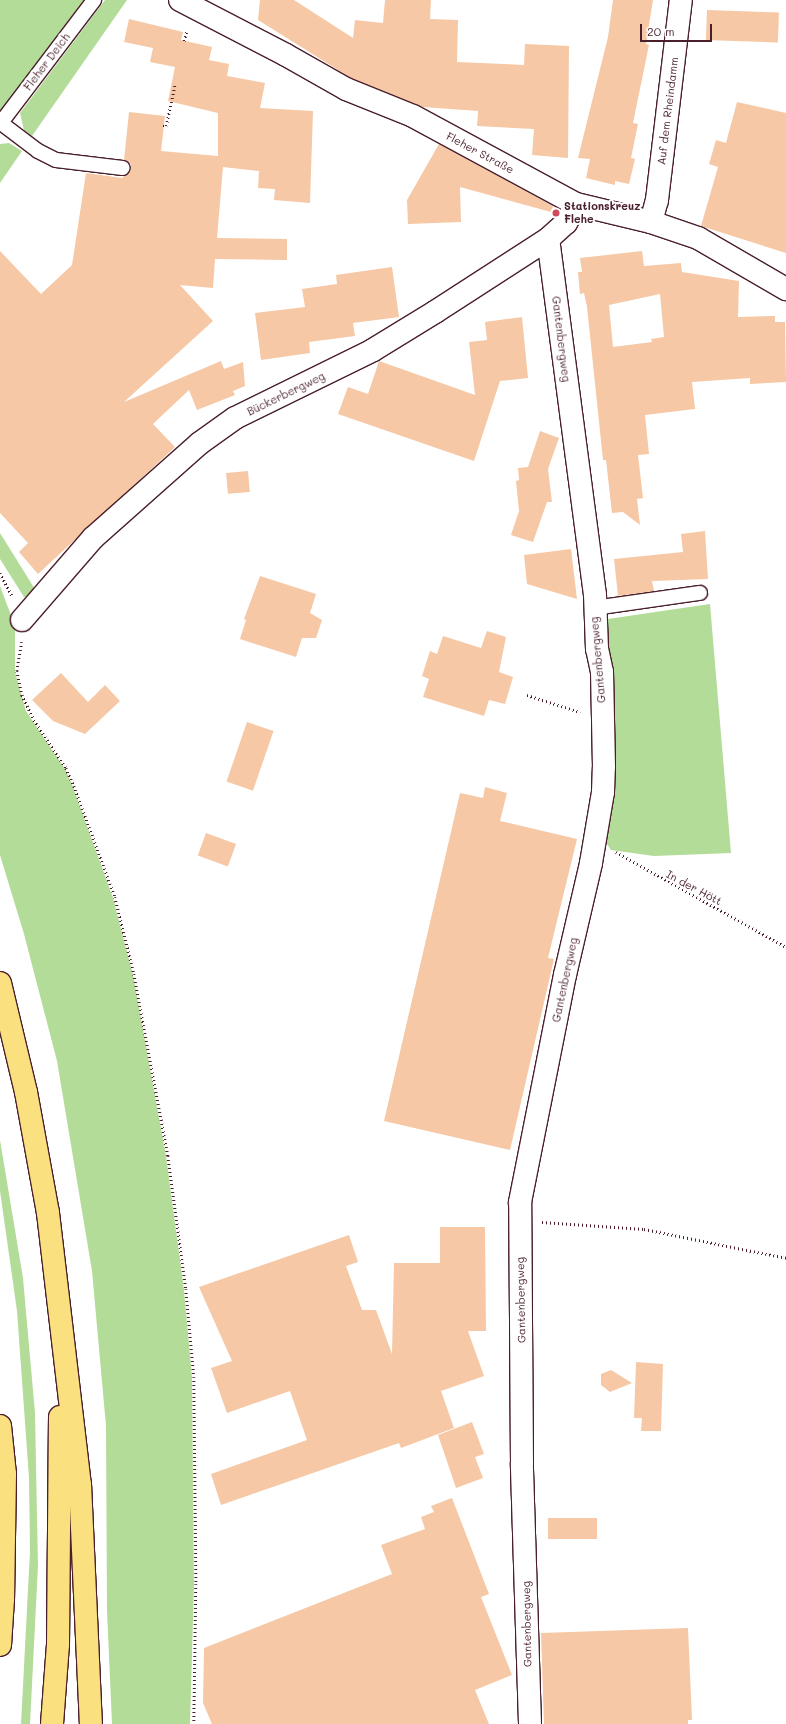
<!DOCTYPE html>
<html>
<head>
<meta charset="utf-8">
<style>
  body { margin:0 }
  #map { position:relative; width:786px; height:1724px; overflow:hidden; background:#fff; font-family:Mali,sans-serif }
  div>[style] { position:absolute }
  .green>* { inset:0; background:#b3dc99 }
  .building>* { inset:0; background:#f6c8a5; transform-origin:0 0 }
  .path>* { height:2.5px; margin-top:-1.25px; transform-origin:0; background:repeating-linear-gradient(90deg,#4a1f2b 0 1px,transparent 0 4px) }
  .roads { filter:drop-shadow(1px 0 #4a1f2b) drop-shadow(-1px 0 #4a1f2b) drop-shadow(0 1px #4a1f2b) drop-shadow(0 -1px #4a1f2b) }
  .service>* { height:14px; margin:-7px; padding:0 7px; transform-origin:7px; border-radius:7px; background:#fff }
  .minor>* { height:22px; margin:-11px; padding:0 11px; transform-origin:11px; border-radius:11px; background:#fff }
  .motorway>* { height:22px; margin:-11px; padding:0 11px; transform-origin:11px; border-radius:11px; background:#fbe080 }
  .dots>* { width:11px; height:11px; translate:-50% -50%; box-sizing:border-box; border:2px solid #fff; border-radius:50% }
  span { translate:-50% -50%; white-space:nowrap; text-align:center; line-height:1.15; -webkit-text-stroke:4px #fff; paint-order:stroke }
  .street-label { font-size:11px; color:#4a1f2b }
  .poi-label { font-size:11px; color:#4a1f2b; font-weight:700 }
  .left { translate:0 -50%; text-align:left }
  .scale { position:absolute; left:640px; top:24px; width:72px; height:18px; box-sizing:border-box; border:2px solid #4a1f2b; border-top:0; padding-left:5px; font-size:12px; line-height:14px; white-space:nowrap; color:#4a1f2b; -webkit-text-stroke:3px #fff; paint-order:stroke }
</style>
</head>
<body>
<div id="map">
  <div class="green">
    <div style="clip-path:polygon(0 0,88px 0,0 117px)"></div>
    <div style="clip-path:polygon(105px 0,127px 0,32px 136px,24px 130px,20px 113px)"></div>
    <div style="clip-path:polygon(9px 143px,22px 151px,0 183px,0 144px)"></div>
    <div style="clip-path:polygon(0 533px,38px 594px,24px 597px,0 559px)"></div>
    <div style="clip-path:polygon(0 586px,15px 626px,15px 672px,26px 711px,65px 769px,73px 787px,113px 898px,133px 975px,166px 1156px,184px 1290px,192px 1377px,194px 1584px,190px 1724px,112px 1724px,107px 1611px,106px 1426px,92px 1271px,57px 1061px,24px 934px,0 855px)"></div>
    <div style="clip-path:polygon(710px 604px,731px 853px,654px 856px,611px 850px,605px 841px,601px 620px)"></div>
    <div style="clip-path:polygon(0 1140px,23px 1278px,35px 1413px,38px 1566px,30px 1724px,21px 1724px,30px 1551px,29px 1478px,17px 1311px,0 1191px)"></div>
  </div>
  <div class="building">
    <div style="clip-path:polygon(260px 0,294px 0,353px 38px,355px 20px,383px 23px,385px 0,431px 0,430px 19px,458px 20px,457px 62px,524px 65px,525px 44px,569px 46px,568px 158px,532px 155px,534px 129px,477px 126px,478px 111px,423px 107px,351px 78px,258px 20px)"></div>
    <div style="clip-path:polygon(613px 0,653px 0,646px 44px,649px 45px,633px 123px,638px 124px,631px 158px,635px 159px,629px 184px,615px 181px,615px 185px,586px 178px,590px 159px,578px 158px,608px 37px)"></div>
    <div style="left:707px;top:10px;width:72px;height:30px;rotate:2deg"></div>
    <div style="clip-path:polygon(129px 19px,183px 32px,181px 40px,212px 47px,209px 60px,229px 64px,227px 76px,265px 83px,260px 108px,313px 111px,310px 203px,274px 200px,275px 189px,258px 188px,259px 171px,223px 167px,217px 238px,287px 239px,287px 260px,215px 259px,213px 288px,180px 285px,213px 321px,124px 402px,221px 361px,224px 369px,243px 362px,245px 386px,233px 391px,235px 395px,197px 410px,189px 390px,153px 424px,175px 447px,38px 574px,19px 552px,28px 543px,0 513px,0 251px,41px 294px,72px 265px,86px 173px,122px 178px,131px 169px,131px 164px,124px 160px,129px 112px,165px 116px,161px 151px,218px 156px,218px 113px,168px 101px,175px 67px,150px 62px,153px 48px,124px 42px)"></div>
    <div style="clip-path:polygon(737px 102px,786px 113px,786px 253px,701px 226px,718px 167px,709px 164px,716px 140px,726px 143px)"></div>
    <div style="clip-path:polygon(439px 144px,553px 206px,551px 212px,460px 187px,461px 222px,408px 224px,407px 200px)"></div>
    <div style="clip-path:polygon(evenodd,642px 251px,644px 266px,681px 263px,682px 272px,739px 281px,738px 317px,775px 316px,775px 322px,785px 322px,786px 382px,750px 384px,750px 378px,692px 382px,695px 409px,645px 415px,649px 454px,638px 455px,643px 498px,637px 499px,640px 525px,623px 512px,612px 513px,606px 460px,603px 460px,587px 307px,584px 293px,580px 294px,578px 272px,582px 272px,580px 258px,642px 251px,660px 294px,664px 337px,651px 339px,652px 342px,613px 347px,609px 305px,660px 294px)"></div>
    <div style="clip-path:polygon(392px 267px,399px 317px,353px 323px,355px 336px,309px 342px,310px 353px,261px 360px,255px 313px,305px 307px,302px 289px,337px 284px,336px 275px)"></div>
    <div style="clip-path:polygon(522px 317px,528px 378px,500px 381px,474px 461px,338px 414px,348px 387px,368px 394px,379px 361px,475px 395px,469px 342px,487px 340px,485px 322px)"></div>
    <div style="clip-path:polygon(540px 431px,559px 438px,548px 469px,552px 502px,547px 502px,533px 542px,511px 535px,519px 511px,516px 481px,519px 480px,518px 468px,528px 467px)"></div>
    <div style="left:248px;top:471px;width:21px;height:22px;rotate:85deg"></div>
    <div style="clip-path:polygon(705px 531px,708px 579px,652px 581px,654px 591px,618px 596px,614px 559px,683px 552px,681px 534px)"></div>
    <div style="clip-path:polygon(571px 549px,577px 599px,527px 584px,524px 555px)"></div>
    <div style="clip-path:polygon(260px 576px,316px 594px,310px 613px,322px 620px,316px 638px,302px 638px,296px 657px,240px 639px,246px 620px,244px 619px)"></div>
    <div style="clip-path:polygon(487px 631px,506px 637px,499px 672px,513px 677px,505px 704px,489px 700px,484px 716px,423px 697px,429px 679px,422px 676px,430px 651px,437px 654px,443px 636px,481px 648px)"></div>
    <div style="clip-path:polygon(61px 673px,88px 702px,105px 685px,120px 701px,85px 734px,53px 721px,32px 700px)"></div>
    <div style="left:247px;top:722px;width:28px;height:63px;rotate:19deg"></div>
    <div style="clip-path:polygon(485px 787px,507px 793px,500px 821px,577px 839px,548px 958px,554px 959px,510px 1150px,384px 1121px,460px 793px,483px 798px)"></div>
    <div style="left:206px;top:833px;width:32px;height:24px;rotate:20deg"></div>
    <div style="clip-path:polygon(440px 1227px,485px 1227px,486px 1331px,468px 1331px,484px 1376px,441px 1391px,454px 1428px,401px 1448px,399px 1443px,221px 1505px,211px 1474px,307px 1440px,290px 1391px,227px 1413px,211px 1368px,232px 1361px,199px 1287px,349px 1235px,358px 1262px,346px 1266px,362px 1310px,376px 1310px,392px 1354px,394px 1263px,440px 1263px)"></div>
    <div style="clip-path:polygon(636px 1362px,663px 1364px,661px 1431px,641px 1431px,642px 1418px,634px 1418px)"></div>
    <div style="clip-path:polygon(611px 1370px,632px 1383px,610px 1392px,601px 1385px,601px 1374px)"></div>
    <div style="clip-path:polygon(472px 1422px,484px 1454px,475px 1457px,483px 1478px,456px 1488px,438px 1435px)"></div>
    <div style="clip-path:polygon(452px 1498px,489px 1594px,481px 1597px,512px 1675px,475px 1690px,489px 1724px,212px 1724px,203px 1703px,204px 1648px,392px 1574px,381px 1545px,425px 1529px,421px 1517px,434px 1512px,431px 1506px)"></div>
    <div style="left:548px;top:1518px;width:49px;height:21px"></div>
    <div style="clip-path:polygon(688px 1628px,692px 1720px,688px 1720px,688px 1724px,544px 1724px,541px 1633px)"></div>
  </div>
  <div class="path">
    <div style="left:184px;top:41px;width:11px;rotate:-75deg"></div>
    <div style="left:163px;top:126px;width:3px"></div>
    <div style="left:166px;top:126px;width:43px;rotate:-77.9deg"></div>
    <div style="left:0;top:573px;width:26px;rotate:62deg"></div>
    <div style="left:22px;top:642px;width:29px;rotate:100deg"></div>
    <div style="left:17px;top:671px;width:25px;rotate:78deg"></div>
    <div style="left:22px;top:695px;width:28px;rotate:64deg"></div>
    <div style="left:34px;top:720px;width:58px;rotate:56.3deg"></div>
    <div style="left:66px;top:768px;width:20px;rotate:66deg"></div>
    <div style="left:74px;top:786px;width:118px;rotate:69.7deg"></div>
    <div style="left:115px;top:897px;width:79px;rotate:76.1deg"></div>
    <div style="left:134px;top:974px;width:185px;rotate:79.4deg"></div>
    <div style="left:168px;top:1156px;width:134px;rotate:82.3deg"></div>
    <div style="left:186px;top:1289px;width:88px;rotate:84.8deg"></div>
    <div style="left:194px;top:1377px;width:207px;rotate:89.4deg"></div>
    <div style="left:196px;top:1584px;width:140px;rotate:90.8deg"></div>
    <div style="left:527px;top:695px;width:56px;rotate:17.8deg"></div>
    <div style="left:616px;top:852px;width:195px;rotate:29.2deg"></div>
    <div style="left:542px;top:1222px;width:102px;rotate:3.9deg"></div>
    <div style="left:644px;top:1229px;width:145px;rotate:11.5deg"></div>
  </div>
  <div class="roads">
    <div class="service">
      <div style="left:1px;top:123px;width:46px;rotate:37.1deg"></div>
      <div style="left:38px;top:151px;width:20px;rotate:27deg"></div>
      <div style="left:56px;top:160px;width:67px;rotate:6.8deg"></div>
      <div style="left:0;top:124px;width:156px;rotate:-52.8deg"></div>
      <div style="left:594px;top:608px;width:107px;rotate:-8.1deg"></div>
    </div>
    <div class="minor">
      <div style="left:180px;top:0;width:119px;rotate:27.4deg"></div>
      <div style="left:286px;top:55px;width:69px;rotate:29.5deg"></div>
      <div style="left:346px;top:89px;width:72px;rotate:21.9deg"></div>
      <div style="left:413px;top:116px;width:185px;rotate:28.4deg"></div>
      <div style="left:576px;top:204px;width:77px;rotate:13.5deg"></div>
      <div style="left:651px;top:222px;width:50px;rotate:18.8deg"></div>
      <div style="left:698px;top:238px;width:102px;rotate:30.1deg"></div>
      <div style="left:651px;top:222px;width:23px;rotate:-75deg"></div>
      <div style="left:657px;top:200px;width:201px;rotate:-83.2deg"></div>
      <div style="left:22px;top:620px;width:108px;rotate:-49.1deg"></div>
      <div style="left:93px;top:538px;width:143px;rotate:-41.6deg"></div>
      <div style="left:200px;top:443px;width:43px;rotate:-35.5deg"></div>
      <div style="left:235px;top:418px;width:154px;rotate:-26.2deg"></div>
      <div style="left:373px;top:350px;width:73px;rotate:-31.5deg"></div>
      <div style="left:435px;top:312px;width:135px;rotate:-32.9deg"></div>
      <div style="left:548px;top:239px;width:24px;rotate:-42deg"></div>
      <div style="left:566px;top:223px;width:21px;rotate:-62deg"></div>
      <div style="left:530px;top:1724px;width:261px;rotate:-91.8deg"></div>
      <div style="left:522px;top:1463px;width:261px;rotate:-90.4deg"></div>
      <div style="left:520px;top:1202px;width:231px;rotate:-78.8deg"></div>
      <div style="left:565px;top:975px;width:115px;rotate:-76.9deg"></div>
      <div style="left:591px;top:863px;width:72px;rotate:-80.4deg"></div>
      <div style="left:603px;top:792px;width:25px;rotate:-88deg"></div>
      <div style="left:604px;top:767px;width:95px;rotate:-91.2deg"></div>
      <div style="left:602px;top:672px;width:24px;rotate:-102deg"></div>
      <div style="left:597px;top:649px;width:54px;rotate:-92.1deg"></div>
      <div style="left:595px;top:595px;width:359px;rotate:-97.5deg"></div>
    </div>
    <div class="motorway">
      <div style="left:0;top:983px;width:112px;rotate:76.6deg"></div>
      <div style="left:26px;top:1092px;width:123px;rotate:79.7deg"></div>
      <div style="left:48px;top:1213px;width:273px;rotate:83.3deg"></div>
      <div style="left:80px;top:1484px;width:240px;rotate:87.4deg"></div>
      <div style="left:0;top:1426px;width:48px;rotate:84.1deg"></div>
      <div style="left:5px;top:1474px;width:125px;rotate:90.9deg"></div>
      <div style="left:3px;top:1599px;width:46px;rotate:93.7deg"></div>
      <div style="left:52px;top:1724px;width:79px;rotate:-85.7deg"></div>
      <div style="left:58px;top:1645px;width:228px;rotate:-89.5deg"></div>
    </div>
  </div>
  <div class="dots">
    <div style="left:556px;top:213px;background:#d1495b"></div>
  </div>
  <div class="street-label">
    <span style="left:47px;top:62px;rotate:-53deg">Fleher Deich</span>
    <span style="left:668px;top:111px;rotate:-83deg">Auf dem Rheindamm</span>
    <span style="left:480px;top:153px;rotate:28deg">Fleher Straße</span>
    <span style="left:561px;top:339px;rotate:83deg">Gantenbergweg</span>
    <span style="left:286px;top:394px;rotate:-26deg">Bückerbergweg</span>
    <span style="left:598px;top:660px;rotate:-95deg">Gantenbergweg</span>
    <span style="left:694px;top:888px;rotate:28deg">In der Hött</span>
    <span style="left:565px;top:980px;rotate:-78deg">Gantenbergweg</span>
    <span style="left:521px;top:1300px;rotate:-91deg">Gantenbergweg</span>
    <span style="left:527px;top:1624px;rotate:-91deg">Gantenbergweg</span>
  </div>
  <div class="poi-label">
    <span class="left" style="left:564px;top:213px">Stationskreuz<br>Flehe</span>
  </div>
  <div class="scale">20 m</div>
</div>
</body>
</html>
